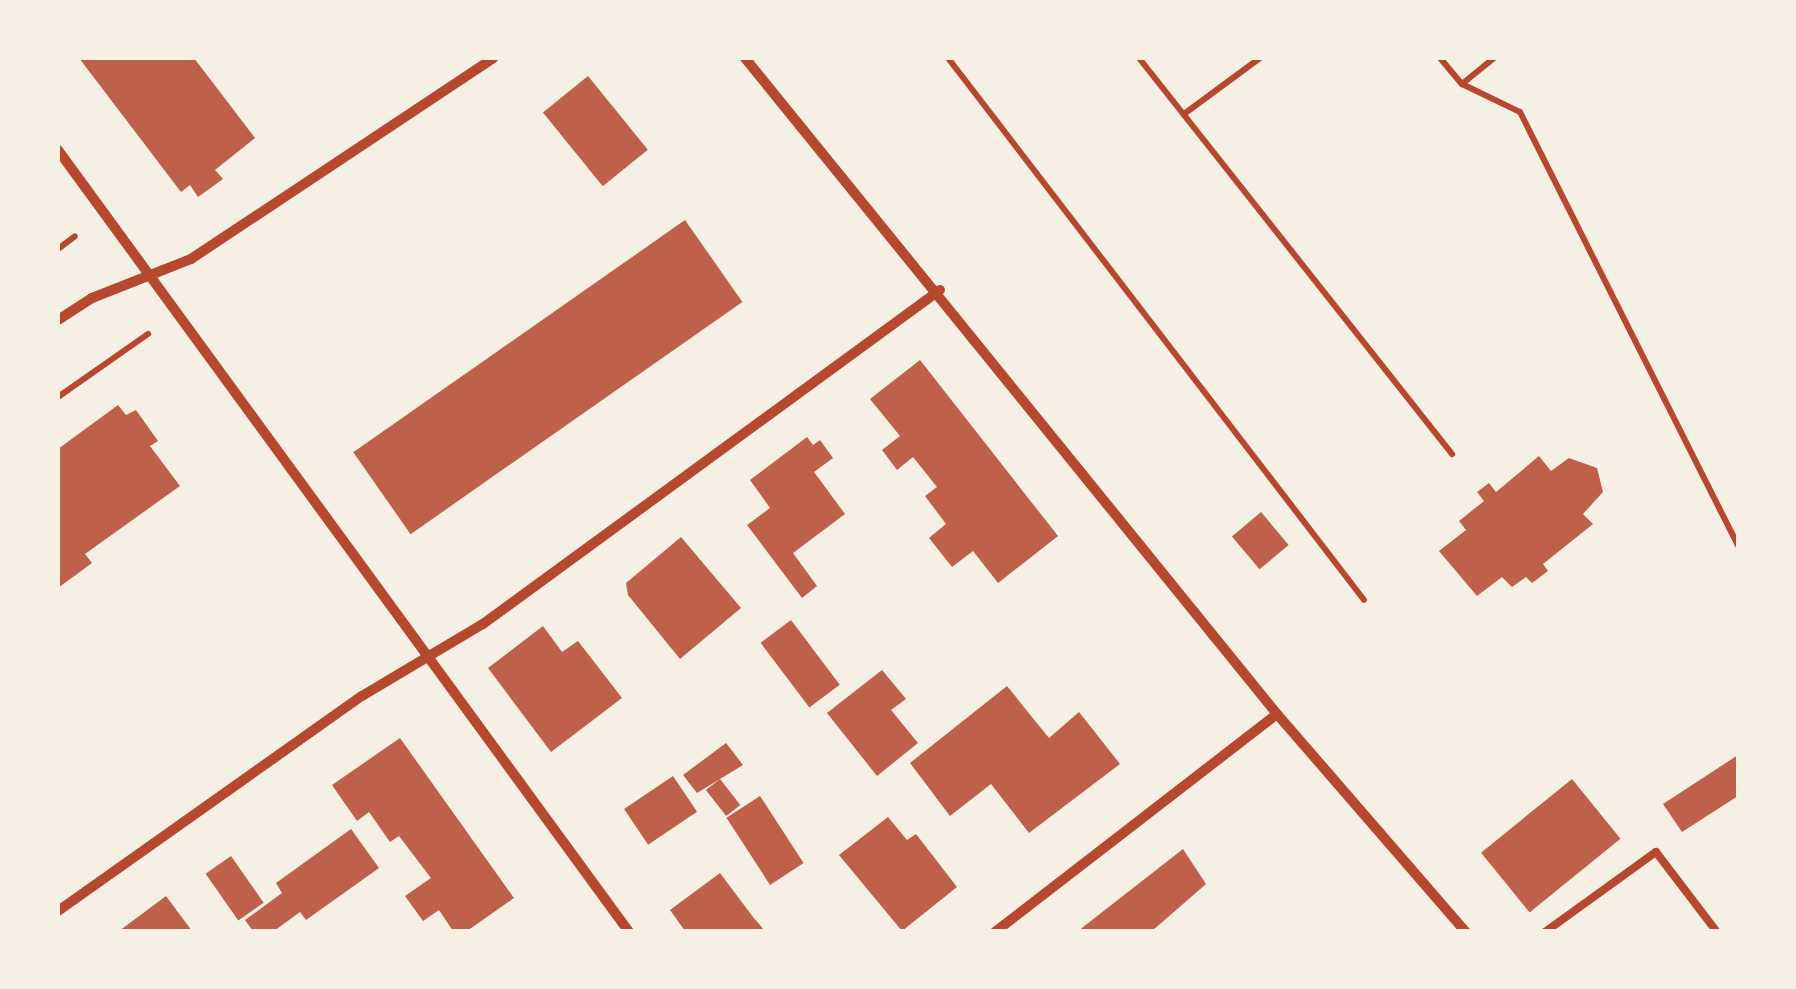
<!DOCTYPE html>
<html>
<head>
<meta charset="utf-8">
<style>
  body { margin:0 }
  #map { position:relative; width:1796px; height:989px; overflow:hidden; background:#f6efe4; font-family:"Space Grotesk",sans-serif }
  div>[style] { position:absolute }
  .building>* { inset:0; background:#bf614a; transform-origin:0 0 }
  .path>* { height:6px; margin:-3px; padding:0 3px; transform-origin:3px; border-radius:3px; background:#b5482f }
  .service>* { height:8px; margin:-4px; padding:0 4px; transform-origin:4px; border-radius:4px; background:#b5482f }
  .minor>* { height:10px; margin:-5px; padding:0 5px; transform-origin:5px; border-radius:5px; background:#b5482f }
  span { translate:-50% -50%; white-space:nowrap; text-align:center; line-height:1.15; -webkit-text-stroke:9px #f6efe4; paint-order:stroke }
  .frame { position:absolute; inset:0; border:60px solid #f6efe4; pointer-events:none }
</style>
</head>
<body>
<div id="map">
  <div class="building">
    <div style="clip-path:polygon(79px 58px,194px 58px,255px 138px,215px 170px,223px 179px,198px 197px,190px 185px,181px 192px)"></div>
    <div style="left:588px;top:76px;width:95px;height:58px;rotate:51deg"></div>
    <div style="left:685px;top:220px;width:100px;height:405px;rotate:55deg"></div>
    <div style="clip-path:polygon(920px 360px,1058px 536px,998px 583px,973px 551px,952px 567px,929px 538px,946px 524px,925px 496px,937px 487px,913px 457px,897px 470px,882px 450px,900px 436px,870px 399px)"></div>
    <div style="clip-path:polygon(118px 405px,126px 415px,136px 410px,158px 441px,150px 446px,180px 486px,85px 554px,92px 563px,58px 588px,58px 449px)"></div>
    <div style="clip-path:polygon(807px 437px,813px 445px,820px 440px,833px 458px,814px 472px,845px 514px,793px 553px,817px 586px,802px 598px,747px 525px,770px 508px,750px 480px)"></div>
    <div style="clip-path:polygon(1539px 456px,1551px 471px,1569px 458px,1597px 468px,1603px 492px,1583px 514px,1593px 524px,1543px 564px,1548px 571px,1532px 583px,1526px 577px,1512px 587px,1502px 577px,1477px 596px,1439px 551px,1466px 530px,1459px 521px,1484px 501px,1477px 492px,1489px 483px,1496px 492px)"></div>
    <div style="left:1261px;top:512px;width:43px;height:38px;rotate:50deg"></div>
    <div style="clip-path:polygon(681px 537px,741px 608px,680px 659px,628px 595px,626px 583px)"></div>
    <div style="left:791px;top:620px;width:81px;height:38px;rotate:53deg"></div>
    <div style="clip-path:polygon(543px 626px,562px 652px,578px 641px,622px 698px,551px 752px,488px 668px)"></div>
    <div style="clip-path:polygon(882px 670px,906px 699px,891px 710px,918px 743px,877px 776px,827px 713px)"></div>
    <div style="clip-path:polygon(1007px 686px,1049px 738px,1079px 712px,1120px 764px,1029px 833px,991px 784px,950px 816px,910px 763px)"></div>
    <div style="clip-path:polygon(400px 738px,514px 898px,467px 931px,453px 931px,439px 910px,423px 921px,405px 896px,431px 878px,399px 836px,390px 842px,369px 812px,357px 821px,332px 785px)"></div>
    <div style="clip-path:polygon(726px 743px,743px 765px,697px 793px,683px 775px)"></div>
    <div style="clip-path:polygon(1738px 755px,1738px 796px,1682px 832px,1663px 804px)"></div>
    <div style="left:673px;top:776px;width:43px;height:59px;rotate:56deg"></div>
    <div style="left:720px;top:779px;width:33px;height:18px;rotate:52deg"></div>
    <div style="left:1572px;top:779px;width:77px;height:117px;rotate:51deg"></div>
    <div style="left:760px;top:796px;width:80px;height:40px;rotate:57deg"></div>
    <div style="clip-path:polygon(888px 817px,907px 840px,916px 834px,957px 887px,902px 931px,839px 855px)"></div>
    <div style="clip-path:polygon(351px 829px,379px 868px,306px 920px,300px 912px,274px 931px,253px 931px,245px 920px,282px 893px,276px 883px)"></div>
    <div style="clip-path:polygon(1183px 849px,1206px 884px,1152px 931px,1078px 931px)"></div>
    <div style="left:231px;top:856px;width:57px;height:31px;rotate:55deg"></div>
    <div style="clip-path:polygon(720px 873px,753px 917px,765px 931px,685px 931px,670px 910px)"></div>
    <div style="clip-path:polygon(166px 896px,192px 931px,119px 931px)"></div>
  </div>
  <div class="path">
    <div style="left:948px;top:58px;width:683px;rotate:52.49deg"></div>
    <div style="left:1139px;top:58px;width:505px;rotate:51.68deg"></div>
    <div style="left:1440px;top:58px;width:34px;rotate:50deg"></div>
    <div style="left:1462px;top:84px;width:64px;rotate:25.8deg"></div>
    <div style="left:1520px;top:112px;width:486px;rotate:63.3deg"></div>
    <div style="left:1462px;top:84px;width:41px;rotate:-39.1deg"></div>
    <div style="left:1184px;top:114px;width:94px;rotate:-36.4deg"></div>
    <div style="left:58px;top:249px;width:21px;rotate:-37deg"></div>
    <div style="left:58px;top:397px;width:110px;rotate:-35deg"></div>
  </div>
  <div class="service">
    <div style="left:1545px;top:932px;width:137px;rotate:-35.8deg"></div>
    <div style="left:1656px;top:852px;width:101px;rotate:52.7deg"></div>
  </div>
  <div class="minor">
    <div style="left:745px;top:58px;width:845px;rotate:50.96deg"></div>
    <div style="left:1277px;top:714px;width:289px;rotate:49.1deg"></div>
    <div style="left:58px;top:150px;width:968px;rotate:53.86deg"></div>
    <div style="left:58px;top:320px;width:40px;rotate:-32.9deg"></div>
    <div style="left:92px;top:298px;width:106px;rotate:-21.5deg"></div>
    <div style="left:191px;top:259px;width:363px;rotate:-33.6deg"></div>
    <div style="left:58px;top:911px;width:372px;rotate:-35.3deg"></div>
    <div style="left:362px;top:696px;width:141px;rotate:-30.8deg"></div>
    <div style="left:483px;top:624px;width:566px;rotate:-36.16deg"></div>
    <div style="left:995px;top:932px;width:356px;rotate:-37.7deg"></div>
  </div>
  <div class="frame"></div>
</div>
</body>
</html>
